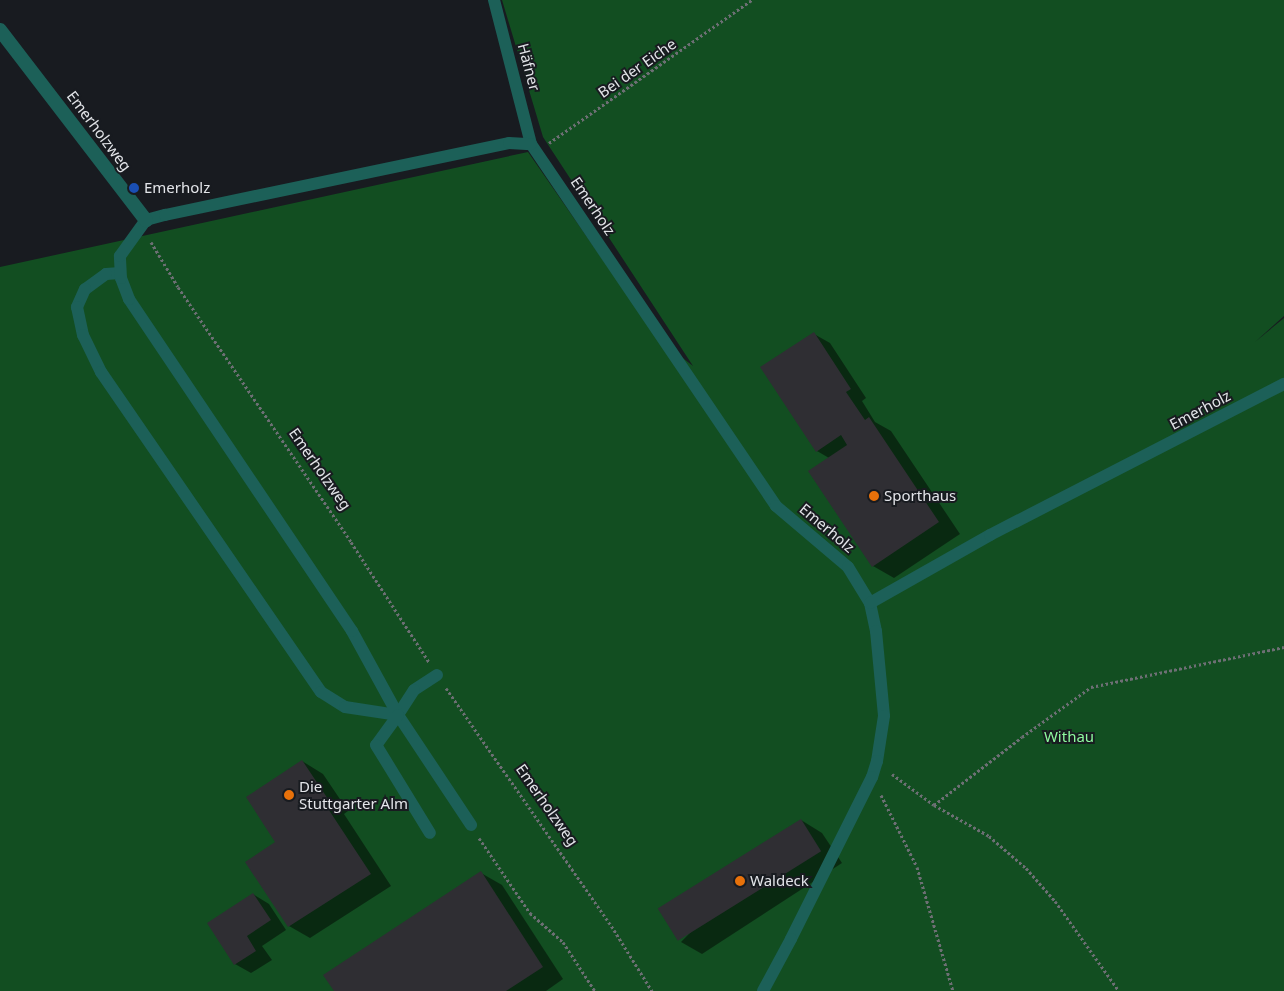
<!DOCTYPE html>
<html>
<head>
<meta charset="utf-8">
<style>
  body { margin:0 }
  #map { position:relative; width:1284px; height:991px; overflow:hidden; background:#181b20; font-family:"Noto Sans",sans-serif }
  div>[style] { position:absolute }
  .green>* { inset:0; background:#124e21 }
  .shadow>* { inset:0; background:#0007 }
  .building>* { inset:0; background:#2f2e33; transform-origin:0 0 }
  .path>* { height:3px; margin-top:-1.5px; transform-origin:0; background:repeating-linear-gradient(90deg,#6d6f74 0 2.5px,transparent 0 5px) }
  .service>* { height:12px; margin:-6px; padding:0 6px; transform-origin:6px; border-radius:6px; background:#1c6058 }
  .minor>* { height:14px; margin:-7px; padding:0 7px; transform-origin:7px; border-radius:7px; background:#1c6058 }
  .dots>* { width:14px; height:14px; translate:-50% -50%; box-sizing:border-box; border:2px solid #181b20; border-radius:50% }
  span { translate:-50% -50%; white-space:nowrap; text-align:center; line-height:1.15; -webkit-text-stroke:4px #181b20; paint-order:stroke }
  .street-label { font-size:15px; color:#e3e5e9 }
  .poi-label { font-size:15px; color:#e3e5e9 }
  .left { translate:0 -50%; text-align:left }
  .park-label { font-size:15px; color:#8ef99e }
</style>
</head>
<body>
<div id="map">
  <div class="green">
    <div style="clip-path:polygon(502px 0,1284px 0,1284px 316px,1255px 342px,1284px 318px,1284px 991px,0 991px,0 267px,528px 152px,657px 338px,693px 366px,543px 137px)"></div>
  </div>
  <div class="shadow">
    <div style="clip-path:polygon(814px 334px,830px 343px,866px 398px,862px 401px,875px 422px,891px 431px,960px 534px,894px 578px,873px 566px,829px 458px,817px 451px)"></div>
    <div style="clip-path:polygon(302px 761px,323px 774px,348px 811px,344px 814px,391px 886px,310px 938px,289px 926px,277px 842px)"></div>
    <div style="clip-path:polygon(801px 820px,822px 833px,842px 863px,702px 954px,681px 942px)"></div>
    <div style="clip-path:polygon(481px 873px,502px 885px,563px 979px,546px 991px,335px 991px)"></div>
    <div style="clip-path:polygon(253px 894px,269px 904px,286px 930px,262px 946px,272px 960px,251px 973px,235px 964px)"></div>
  </div>
  <div class="building">
    <div style="clip-path:polygon(814px 332px,851px 389px,846px 392px,865px 420px,869px 417px,939px 522px,872px 567px,808px 471px,847px 445px,841px 435px,816px 452px,760px 367px)"></div>
    <div style="clip-path:polygon(302px 760px,328px 799px,323px 801px,371px 874px,288px 927px,245px 862px,275px 842px,246px 797px)"></div>
    <div style="left:801px;top:819px;width:38px;height:169px;rotate:58deg"></div>
    <div style="clip-path:polygon(481px 871px,543px 967px,506px 991px,334px 991px,323px 975px)"></div>
    <div style="clip-path:polygon(253px 893px,271px 920px,247px 936px,256px 951px,234px 965px,207px 923px)"></div>
  </div>
  <div class="path">
    <div style="left:549px;top:143px;width:248px;rotate:-35.2deg"></div>
    <div style="left:151px;top:242px;width:52px;rotate:59deg"></div>
    <div style="left:178px;top:287px;width:308px;rotate:55.8deg"></div>
    <div style="left:351px;top:542px;width:143px;rotate:57deg"></div>
    <div style="left:446px;top:688px;width:295px;rotate:55.2deg"></div>
    <div style="left:614px;top:930px;width:72px;rotate:58.1deg"></div>
    <div style="left:892px;top:774px;width:52px;rotate:36.4deg"></div>
    <div style="left:934px;top:805px;width:63px;rotate:29.4deg"></div>
    <div style="left:989px;top:836px;width:49px;rotate:40.9deg"></div>
    <div style="left:1026px;top:868px;width:44px;rotate:48.7deg"></div>
    <div style="left:1055px;top:901px;width:110px;rotate:54.6deg"></div>
    <div style="left:881px;top:795px;width:80px;rotate:63.4deg"></div>
    <div style="left:917px;top:867px;width:129px;rotate:73.8deg"></div>
    <div style="left:934px;top:805px;width:111px;rotate:-37.7deg"></div>
    <div style="left:1022px;top:737px;width:85px;rotate:-35.9deg"></div>
    <div style="left:1091px;top:687px;width:197px;rotate:-11.7deg"></div>
    <div style="left:479px;top:838px;width:91px;rotate:55.8deg"></div>
    <div style="left:530px;top:913px;width:44px;rotate:41.3deg"></div>
    <div style="left:563px;top:942px;width:59px;rotate:56.9deg"></div>
  </div>
  <div class="service">
    <div style="left:494px;top:0;width:149px;rotate:75.6deg"></div>
    <div style="left:531px;top:144px;width:437px;rotate:55.9deg"></div>
    <div style="left:776px;top:506px;width:94px;rotate:40.3deg"></div>
    <div style="left:848px;top:567px;width:42px;rotate:58.6deg"></div>
    <div style="left:870px;top:603px;width:29px;rotate:78deg"></div>
    <div style="left:876px;top:631px;width:85px;rotate:84.6deg"></div>
    <div style="left:884px;top:716px;width:46px;rotate:98.8deg"></div>
    <div style="left:877px;top:761px;width:17px;rotate:107deg"></div>
    <div style="left:872px;top:777px;width:181px;rotate:116.6deg"></div>
    <div style="left:791px;top:939px;width:59px;rotate:118.3deg"></div>
    <div style="left:120px;top:273px;width:14px;rotate:176deg"></div>
    <div style="left:106px;top:274px;width:26px;rotate:144deg"></div>
    <div style="left:85px;top:289px;width:20px;rotate:114deg"></div>
    <div style="left:77px;top:307px;width:29px;rotate:78deg"></div>
    <div style="left:83px;top:335px;width:41px;rotate:64.1deg"></div>
    <div style="left:101px;top:372px;width:388px;rotate:55.5deg"></div>
    <div style="left:321px;top:692px;width:28px;rotate:32deg"></div>
    <div style="left:345px;top:707px;width:54px;rotate:8.6deg"></div>
    <div style="left:870px;top:603px;width:138px;rotate:-29.5deg"></div>
    <div style="left:990px;top:535px;width:331px;rotate:-27.2deg"></div>
    <div style="left:437px;top:675px;width:27px;rotate:147deg"></div>
    <div style="left:414px;top:690px;width:30px;rotate:123deg"></div>
    <div style="left:398px;top:715px;width:132px;rotate:56.4deg"></div>
    <div style="left:398px;top:715px;width:96px;rotate:-118.7deg"></div>
    <div style="left:352px;top:631px;width:400px;rotate:-123.9deg"></div>
    <div style="left:129px;top:299px;width:22px;rotate:-111deg"></div>
    <div style="left:121px;top:278px;width:22px;rotate:-93deg"></div>
    <div style="left:120px;top:256px;width:44px;rotate:-54.2deg"></div>
    <div style="left:146px;top:220px;width:20px;rotate:-15deg"></div>
    <div style="left:165px;top:215px;width:351px;rotate:-11.8deg"></div>
    <div style="left:509px;top:143px;width:22px;rotate:3deg"></div>
    <div style="left:398px;top:715px;width:37px;rotate:126deg"></div>
    <div style="left:376px;top:745px;width:103px;rotate:58.5deg"></div>
  </div>
  <div class="minor">
    <div style="left:0;top:30px;width:240px;rotate:52.5deg"></div>
  </div>
  <div class="dots">
    <div style="left:134px;top:188px;background:#1a4fb4"></div>
    <div style="left:874px;top:496px;background:#e8710a"></div>
    <div style="left:289px;top:795px;background:#e8710a"></div>
    <div style="left:740px;top:881px;background:#e8710a"></div>
  </div>
  <div class="street-label">
    <span style="left:529px;top:67px;rotate:75deg">Häfner</span>
    <span style="left:637px;top:68px;rotate:-35deg">Bei der Eiche</span>
    <span style="left:99px;top:131px;rotate:53deg">Emerholzweg</span>
    <span style="left:593px;top:206px;rotate:56deg">Emerholz</span>
    <span style="left:1200px;top:410px;rotate:-28deg">Emerholz</span>
    <span style="left:320px;top:469px;rotate:55deg">Emerholzweg</span>
    <span style="left:827px;top:528px;rotate:40deg">Emerholz</span>
    <span style="left:547px;top:805px;rotate:55deg">Emerholzweg</span>
  </div>
  <div class="poi-label">
    <span class="left" style="left:144px;top:188px">Emerholz</span>
    <span class="left" style="left:884px;top:496px">Sporthaus</span>
    <span class="left" style="left:299px;top:795px">Die<br>Stuttgarter Alm</span>
    <span class="left" style="left:750px;top:881px">Waldeck</span>
  </div>
  <div class="park-label">
    <span style="left:1069px;top:737px">Withau</span>
  </div>
</div>
</body>
</html>
